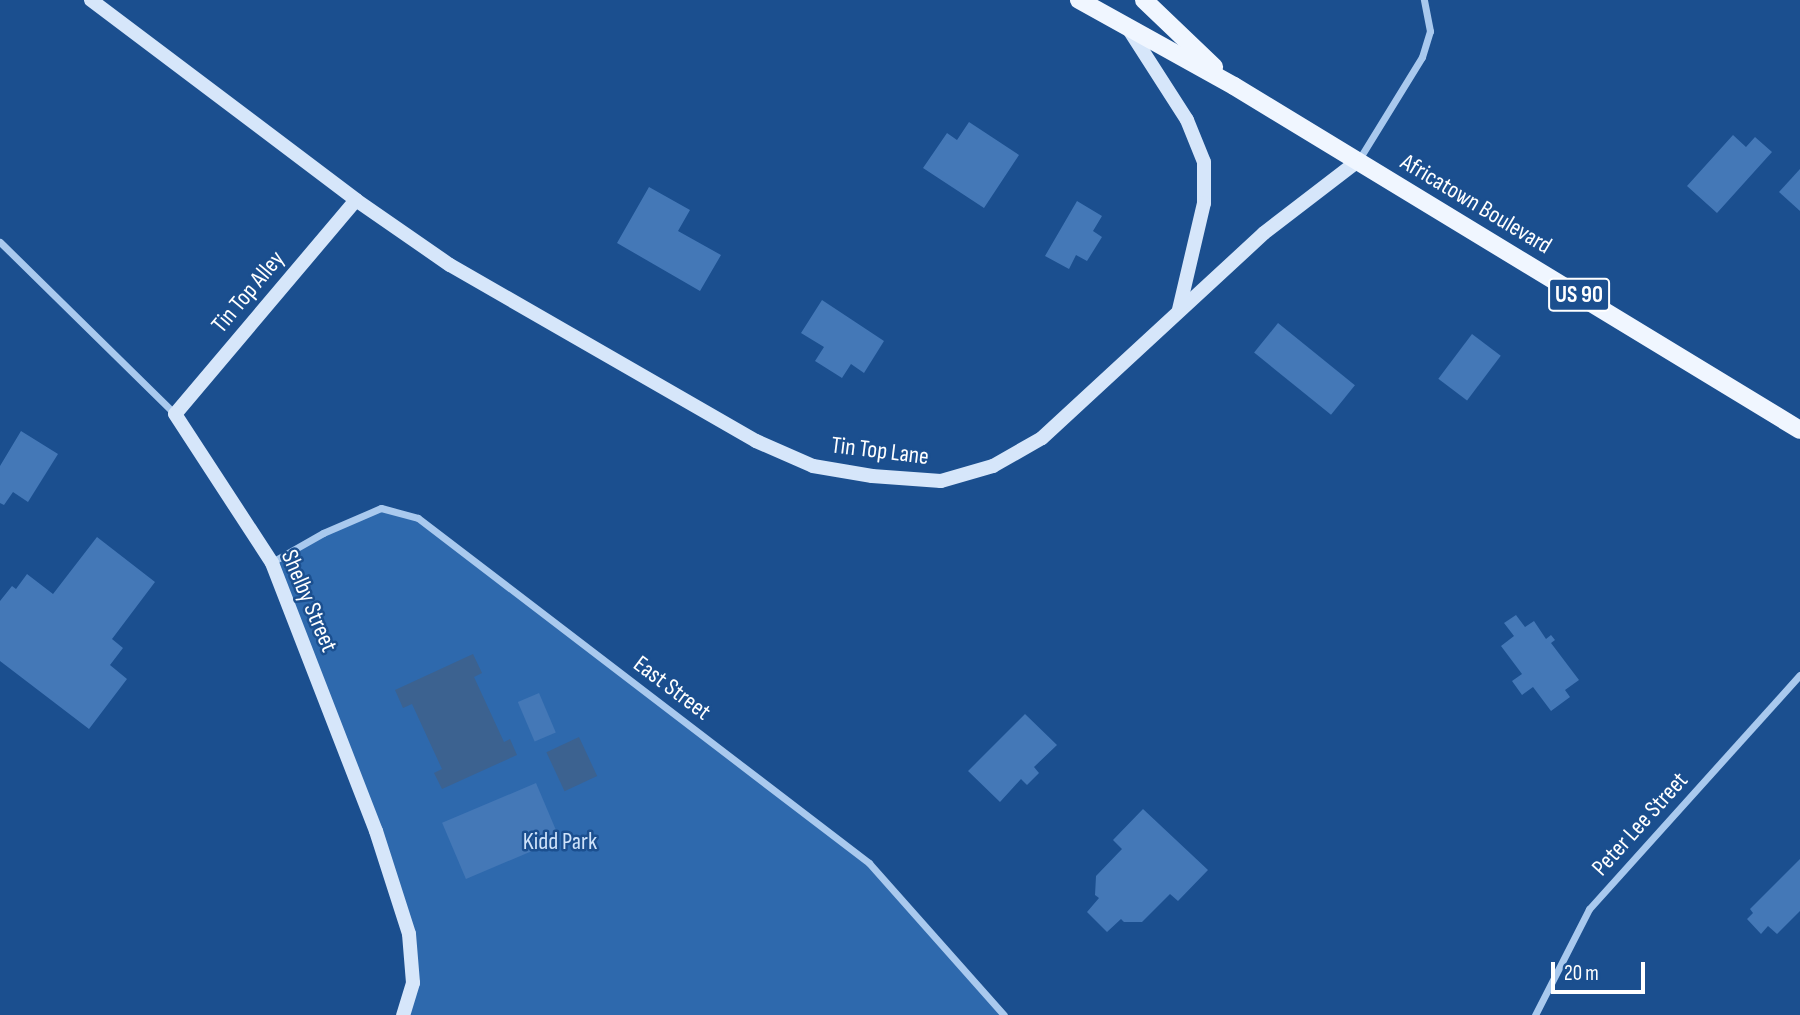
<!DOCTYPE html>
<html>
<head>
<meta charset="utf-8">
<style>
  body { margin:0 }
  #map { position:relative; width:1800px; height:1015px; overflow:hidden; background:#1b4f8f; font-family:"Sofia Sans Condensed",sans-serif }
  div>[style] { position:absolute }
  .green>* { inset:0; background:#2e69ad }
  .water>* { inset:0; background:#3c6290; transform-origin:0 0 }
  .building>* { inset:0; background:#4478b7; transform-origin:0 0 }
  .street>* { height:7px; margin:-3.5px; padding:0 3.5px; transform-origin:3.5px; border-radius:3.5px; background:#a9c9ee }
  .secondary>* { height:14px; margin:-7px; padding:0 7px; transform-origin:7px; border-radius:7px; background:#d6e6fa }
  .primary>* { height:18px; margin:-9px; padding:0 9px; transform-origin:9px; border-radius:9px; background:#f0f6ff }
  span { translate:-50% -50%; white-space:nowrap; text-align:center; line-height:1.15; -webkit-text-stroke:5px #1b4f8f; paint-order:stroke }
  .shield-label span { padding:2px 5px; background:#1b4f8f; border:2px solid; border-radius:5px; -webkit-text-stroke-width:0 }
  .shield-label { font-size:23px; color:#fff; font-weight:700 }
  .street-label { font-size:24px; color:#fff }
  .park-label { font-size:24px; color:#cfe3fa }
  .scale { position:absolute; left:1551px; top:962px; width:94px; height:32px; box-sizing:border-box; border:4px solid #fff; border-top:0; padding-left:9px; font-size:21px; line-height:24px; white-space:nowrap; color:#fff; -webkit-text-stroke:5px #1b4f8f; paint-order:stroke }
</style>
</head>
<body>
<div id="map">
  <div class="green">
    <div style="clip-path:polygon(381px 508px,418px 518px,869px 863px,1004px 1015px,403px 1015px,413px 983px,409px 934px,272px 563px,323px 533px)"></div>
  </div>
  <div class="water">
    <div style="clip-path:polygon(473px 654px,482px 673px,474px 677px,504px 742px,510px 739px,517px 755px,442px 789px,434px 773px,442px 769px,412px 704px,403px 708px,395px 690px)"></div>
    <div style="left:579px;top:737px;width:43px;height:36px;rotate:65deg"></div>
  </div>
  <div class="building">
    <div style="clip-path:polygon(969px 122px,1019px 155px,984px 208px,923px 168px,947px 133px,957px 140px)"></div>
    <div style="clip-path:polygon(1733px 135px,1746px 147px,1755px 137px,1772px 152px,1717px 213px,1687px 186px)"></div>
    <div style="clip-path:polygon(1800px 169px,1800px 211px,1779px 192px)"></div>
    <div style="clip-path:polygon(649px 187px,690px 210px,678px 231px,721px 255px,700px 291px,617px 243px)"></div>
    <div style="clip-path:polygon(1077px 201px,1102px 216px,1093px 231px,1102px 237px,1087px 261px,1076px 255px,1069px 269px,1045px 256px)"></div>
    <div style="clip-path:polygon(822px 300px,884px 341px,864px 373px,851px 364px,842px 378px,815px 361px,824px 347px,801px 333px)"></div>
    <div style="left:1278px;top:323px;width:99px;height:38px;rotate:39deg"></div>
    <div style="left:1472px;top:334px;width:36px;height:56px;rotate:37deg"></div>
    <div style="clip-path:polygon(21px 431px,58px 454px,28px 502px,13px 492px,4px 505px,0 503px,0 466px)"></div>
    <div style="clip-path:polygon(97px 537px,155px 582px,112px 639px,123px 648px,110px 665px,127px 679px,89px 729px,0 661px,0 601px,12px 586px,16px 589px,27px 574px,53px 594px)"></div>
    <div style="clip-path:polygon(1516px 615px,1525px 627px,1534px 621px,1546px 639px,1551px 635px,1555px 640px,1551px 643px,1579px 680px,1565px 690px,1570px 697px,1551px 711px,1533px 687px,1522px 695px,1512px 681px,1522px 674px,1501px 646px,1514px 636px,1504px 623px)"></div>
    <div style="left:539px;top:693px;width:43px;height:23px;rotate:67deg"></div>
    <div style="clip-path:polygon(1025px 714px,1057px 745px,1034px 767px,1039px 773px,1027px 785px,1021px 779px,1000px 802px,968px 771px)"></div>
    <div style="left:536px;top:783px;width:61px;height:102px;rotate:67deg"></div>
    <div style="clip-path:polygon(1143px 809px,1208px 870px,1178px 901px,1170px 894px,1142px 922px,1124px 922px,1121px 919px,1107px 932px,1087px 912px,1099px 898px,1095px 895px,1096px 876px,1122px 849px,1113px 840px)"></div>
    <div style="clip-path:polygon(1800px 859px,1800px 911px,1777px 934px,1768px 926px,1761px 934px,1747px 919px,1753px 913px,1750px 909px)"></div>
  </div>
  <div class="street">
    <div style="left:1358px;top:161px;width:122px;rotate:-58.4deg"></div>
    <div style="left:1422px;top:57px;width:27px;rotate:-73deg"></div>
    <div style="left:1430px;top:31px;width:32px;rotate:-101deg"></div>
    <div style="left:0;top:242px;width:245px;rotate:44.5deg"></div>
    <div style="left:272px;top:562px;width:59px;rotate:-29.6deg"></div>
    <div style="left:323px;top:533px;width:63px;rotate:-23.3deg"></div>
    <div style="left:381px;top:508px;width:38px;rotate:15deg"></div>
    <div style="left:418px;top:518px;width:568px;rotate:37.41deg"></div>
    <div style="left:869px;top:863px;width:203px;rotate:48.4deg"></div>
    <div style="left:1535px;top:1015px;width:119px;rotate:-63deg"></div>
    <div style="left:1589px;top:909px;width:315px;rotate:-48deg"></div>
  </div>
  <div class="secondary">
    <div style="left:91px;top:0;width:332px;rotate:37deg"></div>
    <div style="left:356px;top:200px;width:114px;rotate:34.7deg"></div>
    <div style="left:450px;top:265px;width:353px;rotate:29.9deg"></div>
    <div style="left:756px;top:441px;width:62px;rotate:23.7deg"></div>
    <div style="left:813px;top:466px;width:60px;rotate:9.6deg"></div>
    <div style="left:872px;top:476px;width:69px;rotate:4.1deg"></div>
    <div style="left:941px;top:481px;width:54px;rotate:-16.1deg"></div>
    <div style="left:993px;top:466px;width:56px;rotate:-29.7deg"></div>
    <div style="left:1042px;top:438px;width:302px;rotate:-42.7deg"></div>
    <div style="left:1264px;top:233px;width:118px;rotate:-37.5deg"></div>
    <div style="left:1128px;top:28px;width:109px;rotate:57.3deg"></div>
    <div style="left:1187px;top:120px;width:45px;rotate:68deg"></div>
    <div style="left:1204px;top:162px;width:41px;rotate:90deg"></div>
    <div style="left:1204px;top:203px;width:110px;rotate:103.2deg"></div>
    <div style="left:356px;top:200px;width:280px;rotate:130.2deg"></div>
    <div style="left:175px;top:414px;width:178px;rotate:56.9deg"></div>
    <div style="left:272px;top:563px;width:287px;rotate:68.8deg"></div>
    <div style="left:376px;top:831px;width:108px;rotate:72.2deg"></div>
    <div style="left:409px;top:934px;width:49px;rotate:85.3deg"></div>
    <div style="left:413px;top:983px;width:34px;rotate:107deg"></div>
  </div>
  <div class="primary">
    <div style="left:1079px;top:0;width:177px;rotate:29deg"></div>
    <div style="left:1234px;top:86px;width:662px;rotate:31.29deg"></div>
    <div style="left:1144px;top:0;width:97px;rotate:43.7deg"></div>
  </div>
  <div class="shield-label">
    <span style="left:1579px;top:295px">US 90</span>
  </div>
  <div class="street-label">
    <span style="left:1476px;top:204px;rotate:31deg">Africatown Boulevard</span>
    <span style="left:248px;top:292px;rotate:-50deg">Tin Top Alley</span>
    <span style="left:880px;top:451px;rotate:7deg">Tin Top Lane</span>
    <span style="left:309px;top:601px;rotate:67deg">Shelby Street</span>
    <span style="left:672px;top:688px;rotate:37deg">East Street</span>
    <span style="left:1640px;top:824px;rotate:-48deg">Peter Lee Street</span>
  </div>
  <div class="park-label">
    <span style="left:560px;top:842px">Kidd Park</span>
  </div>
  <div class="scale">20 m</div>
</div>
</body>
</html>
